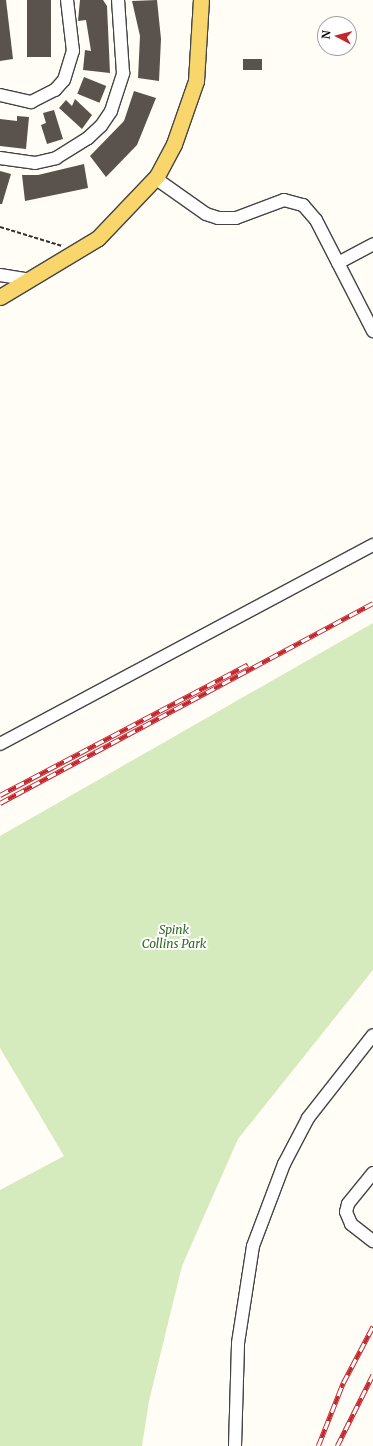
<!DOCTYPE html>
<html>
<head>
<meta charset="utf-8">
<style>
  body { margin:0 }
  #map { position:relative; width:373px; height:1446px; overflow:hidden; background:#fffdf5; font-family:Merriweather,serif }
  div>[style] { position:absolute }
  .green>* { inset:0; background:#d5ebbd }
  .building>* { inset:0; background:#5a524d; transform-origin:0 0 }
  .path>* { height:2px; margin-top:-1px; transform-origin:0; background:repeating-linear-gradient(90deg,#333 0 4px,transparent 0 6px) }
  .roads { filter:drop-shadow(1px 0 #444) drop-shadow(-1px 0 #444) drop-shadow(0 1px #444) drop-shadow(0 -1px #444) }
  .minor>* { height:12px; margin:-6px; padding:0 6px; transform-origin:6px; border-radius:6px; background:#fff }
  .major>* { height:15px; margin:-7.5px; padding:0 7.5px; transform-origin:7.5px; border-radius:7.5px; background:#f9d66b }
  .rail>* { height:4.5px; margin-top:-2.25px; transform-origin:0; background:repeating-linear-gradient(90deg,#fff 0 9px,#c4262e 0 18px); box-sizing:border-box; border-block:1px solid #c4262e }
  span { translate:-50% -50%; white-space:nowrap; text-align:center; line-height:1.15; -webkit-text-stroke:4px #fff; paint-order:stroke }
  .park-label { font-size:12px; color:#2f6b1f; font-style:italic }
  .north { position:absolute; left:317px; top:16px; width:40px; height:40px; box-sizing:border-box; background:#fff; border:1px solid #a0a0a0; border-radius:50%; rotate:277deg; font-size:11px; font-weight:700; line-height:16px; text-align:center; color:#111 }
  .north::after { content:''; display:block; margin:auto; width:14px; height:18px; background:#c4262e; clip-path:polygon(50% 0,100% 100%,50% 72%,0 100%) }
</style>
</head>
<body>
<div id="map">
  <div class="green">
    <div style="clip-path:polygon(373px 623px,373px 970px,238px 1139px,182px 1266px,149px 1401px,142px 1446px,0 1446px,0 1190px,64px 1156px,0 1048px,0 836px)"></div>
  </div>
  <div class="building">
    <div style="clip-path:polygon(0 0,6px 0,13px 59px,0 61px)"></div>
    <div style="left:27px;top:0;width:24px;height:57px"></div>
    <div style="clip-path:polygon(80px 0,103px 0,107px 6px,110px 73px,83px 70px,85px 50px,91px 51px,86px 20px,78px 21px)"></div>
    <div style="clip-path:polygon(157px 0,161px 39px,159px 81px,138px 78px,140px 36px,132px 1px)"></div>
    <div style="left:243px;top:59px;width:19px;height:11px"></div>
    <div style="left:84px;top:77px;width:24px;height:18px;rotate:22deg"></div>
    <div style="clip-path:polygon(134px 91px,156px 98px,137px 145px,106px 177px,90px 156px,124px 121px)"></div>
    <div style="clip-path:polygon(75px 99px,92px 115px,82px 129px,59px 108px,66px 100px,72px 106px)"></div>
    <div style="clip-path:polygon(54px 110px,63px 139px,47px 144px,41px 125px,46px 123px,43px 113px)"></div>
    <div style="clip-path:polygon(17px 116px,29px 117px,26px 149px,0 146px,0 119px,17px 121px)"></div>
    <div style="clip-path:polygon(84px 164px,88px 188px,25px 201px,22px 175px,38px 175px)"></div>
    <div style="clip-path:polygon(0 171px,11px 174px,2px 204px,0 204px)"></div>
  </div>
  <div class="path">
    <div style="left:0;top:227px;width:65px;rotate:17deg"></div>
  </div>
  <div class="roads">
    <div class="minor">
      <div style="left:0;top:95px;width:32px;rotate:13deg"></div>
      <div style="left:31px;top:102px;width:27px;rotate:-27deg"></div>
      <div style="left:55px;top:90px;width:13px;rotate:-48deg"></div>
      <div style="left:64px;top:80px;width:30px;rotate:-73deg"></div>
      <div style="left:73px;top:51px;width:51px;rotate:-96.7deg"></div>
      <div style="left:0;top:158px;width:35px;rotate:8deg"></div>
      <div style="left:35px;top:163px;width:22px;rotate:-13deg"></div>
      <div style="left:56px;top:158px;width:38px;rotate:-32deg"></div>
      <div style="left:88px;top:138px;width:18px;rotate:-43deg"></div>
      <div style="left:101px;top:126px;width:18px;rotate:-56deg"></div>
      <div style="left:111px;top:111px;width:40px;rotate:-72deg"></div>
      <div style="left:123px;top:73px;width:73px;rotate:-93.9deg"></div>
      <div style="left:155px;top:178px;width:62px;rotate:35.2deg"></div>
      <div style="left:206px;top:214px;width:13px;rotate:18deg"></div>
      <div style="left:218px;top:218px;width:18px"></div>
      <div style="left:236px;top:218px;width:51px;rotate:-20.6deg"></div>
      <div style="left:284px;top:200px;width:20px;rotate:15deg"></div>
      <div style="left:303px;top:205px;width:20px;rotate:49deg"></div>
      <div style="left:316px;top:220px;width:125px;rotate:62.8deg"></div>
      <div style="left:338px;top:263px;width:40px;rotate:-28deg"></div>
      <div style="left:0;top:275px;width:31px;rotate:9deg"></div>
      <div style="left:0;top:744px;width:423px;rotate:-28.1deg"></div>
      <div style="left:373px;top:1173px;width:40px;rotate:129deg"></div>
      <div style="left:348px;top:1204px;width:8px;rotate:104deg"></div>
      <div style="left:346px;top:1212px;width:13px;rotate:67deg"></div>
      <div style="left:351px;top:1224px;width:28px;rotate:38deg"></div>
      <div style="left:235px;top:1446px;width:103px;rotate:-88.3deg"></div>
      <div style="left:238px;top:1343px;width:98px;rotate:-81.2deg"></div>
      <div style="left:253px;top:1246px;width:88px;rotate:-69.3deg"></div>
      <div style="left:284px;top:1164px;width:52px;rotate:-62.4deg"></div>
      <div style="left:308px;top:1118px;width:105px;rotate:-51.9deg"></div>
    </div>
    <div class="major">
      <div style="left:0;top:297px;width:114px;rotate:-31deg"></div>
      <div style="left:98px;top:238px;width:86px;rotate:-46.4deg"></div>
      <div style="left:157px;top:176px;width:36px;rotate:-62deg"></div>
      <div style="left:174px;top:144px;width:67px;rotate:-70.8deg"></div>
      <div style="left:196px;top:81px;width:81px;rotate:-86.5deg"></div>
    </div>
  </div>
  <div class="rail">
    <div style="left:0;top:795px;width:280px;rotate:-27.8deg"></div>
    <div style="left:0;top:803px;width:423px;rotate:-28.2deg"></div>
    <div style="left:318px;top:1446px;width:68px;rotate:-68.4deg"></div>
    <div style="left:343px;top:1383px;width:64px;rotate:-62.2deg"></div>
    <div style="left:337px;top:1446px;width:80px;rotate:-63.4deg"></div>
  </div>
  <div class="park-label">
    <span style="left:174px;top:937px">Spink<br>Collins Park</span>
  </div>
  <div class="north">N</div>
</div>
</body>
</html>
